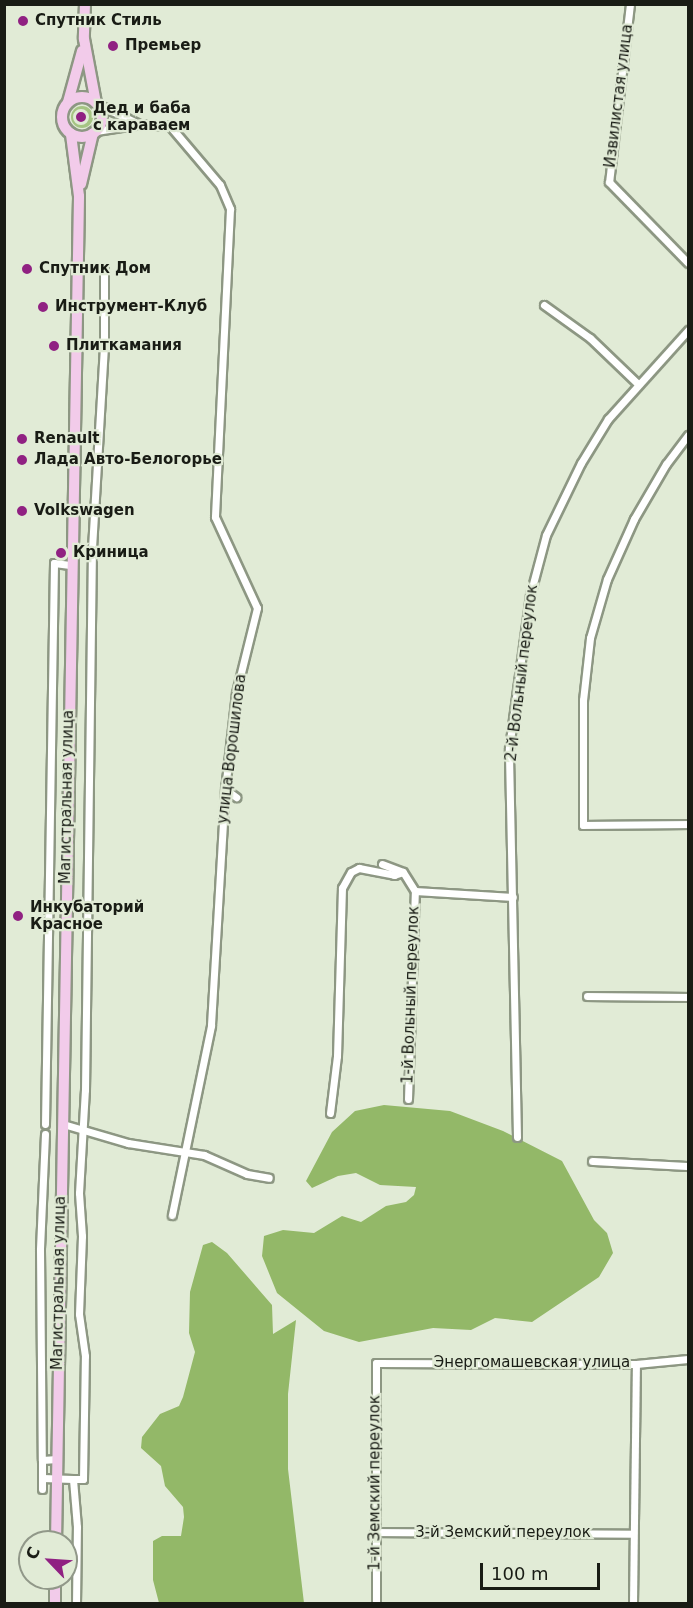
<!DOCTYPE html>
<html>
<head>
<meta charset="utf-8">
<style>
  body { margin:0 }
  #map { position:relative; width:693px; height:1608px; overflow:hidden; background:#e1ebd6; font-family:"DejaVu Sans",sans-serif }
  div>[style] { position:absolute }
  .green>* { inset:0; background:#a5c483 }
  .round { border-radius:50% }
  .forest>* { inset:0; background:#93b868 }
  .roads { filter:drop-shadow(2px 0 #8d9783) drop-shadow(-2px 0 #8d9783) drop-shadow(0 2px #8d9783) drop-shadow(0 -2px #8d9783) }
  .street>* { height:7px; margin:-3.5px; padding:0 3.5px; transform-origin:3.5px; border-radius:3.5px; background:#fff }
  .primary>* { height:10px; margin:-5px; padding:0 5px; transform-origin:5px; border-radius:5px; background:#f2cbea }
  .primary>.ring { margin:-5px; padding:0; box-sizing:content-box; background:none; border:10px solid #f2cbea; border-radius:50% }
  .dots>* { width:16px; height:16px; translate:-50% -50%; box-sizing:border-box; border:3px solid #e1ebd6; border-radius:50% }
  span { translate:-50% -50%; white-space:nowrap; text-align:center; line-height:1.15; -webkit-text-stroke:4.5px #e1ebd6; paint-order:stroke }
  .poi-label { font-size:15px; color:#191c15; font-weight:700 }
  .left { translate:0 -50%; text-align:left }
  .street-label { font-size:15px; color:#191c15 }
  .frame { position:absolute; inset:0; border:6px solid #191c15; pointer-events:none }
  .north { position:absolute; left:18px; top:1530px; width:60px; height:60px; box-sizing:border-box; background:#e1ebd6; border:2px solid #919889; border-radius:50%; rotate:295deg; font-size:16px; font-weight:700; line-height:24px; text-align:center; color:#191c15 }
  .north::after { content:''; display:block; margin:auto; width:21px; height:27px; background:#902182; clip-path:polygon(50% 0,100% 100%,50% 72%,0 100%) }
  .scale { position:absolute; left:480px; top:1563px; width:120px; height:27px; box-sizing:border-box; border:3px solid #191c15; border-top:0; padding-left:8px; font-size:18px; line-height:21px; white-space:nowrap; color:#191c15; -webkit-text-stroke:4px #e1ebd6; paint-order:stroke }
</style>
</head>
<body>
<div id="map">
  <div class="green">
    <div class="round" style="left:71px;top:106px;width:22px;height:22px"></div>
  </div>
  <div class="forest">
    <div style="clip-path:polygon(384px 1105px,450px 1111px,503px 1131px,562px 1161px,594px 1220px,607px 1233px,613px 1253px,599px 1277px,532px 1322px,495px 1318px,471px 1330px,433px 1328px,359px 1342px,324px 1331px,277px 1293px,262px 1256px,264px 1236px,283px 1230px,314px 1233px,342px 1216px,361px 1222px,386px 1206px,406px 1202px,414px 1195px,416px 1187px,380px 1185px,356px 1173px,338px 1176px,312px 1188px,306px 1181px,332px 1132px,355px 1111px)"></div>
    <div style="clip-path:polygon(212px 1242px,227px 1253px,272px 1305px,273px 1334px,296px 1320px,288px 1394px,288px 1469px,304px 1603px,159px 1603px,153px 1580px,153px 1541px,162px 1536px,181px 1536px,184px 1517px,183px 1507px,165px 1486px,161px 1466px,141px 1448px,142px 1437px,160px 1414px,179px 1406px,183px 1397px,195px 1352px,189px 1333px,190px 1292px,203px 1245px)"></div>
  </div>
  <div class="roads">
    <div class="street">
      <div style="left:630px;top:4px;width:179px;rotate:96.7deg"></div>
      <div style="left:609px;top:182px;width:113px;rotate:45.7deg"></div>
      <div style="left:97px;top:104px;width:44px;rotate:25.4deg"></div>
      <div style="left:96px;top:131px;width:45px;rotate:-9deg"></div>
      <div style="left:140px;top:124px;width:30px;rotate:4deg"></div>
      <div style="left:170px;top:126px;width:77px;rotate:49.7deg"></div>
      <div style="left:220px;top:185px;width:26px;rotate:67deg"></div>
      <div style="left:230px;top:209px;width:308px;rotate:92.8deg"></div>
      <div style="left:215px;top:517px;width:100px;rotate:65.2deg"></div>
      <div style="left:257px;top:608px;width:88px;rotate:103.9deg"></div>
      <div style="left:236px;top:693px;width:97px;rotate:96.5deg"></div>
      <div style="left:225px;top:789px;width:237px;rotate:93.4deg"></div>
      <div style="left:211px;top:1026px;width:193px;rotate:101.7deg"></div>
      <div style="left:544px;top:305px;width:57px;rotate:35.7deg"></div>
      <div style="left:590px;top:338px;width:65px;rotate:43.8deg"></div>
      <div style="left:688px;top:435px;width:36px;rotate:127deg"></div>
      <div style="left:666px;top:464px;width:64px;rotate:120.2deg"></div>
      <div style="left:634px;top:519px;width:66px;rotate:114.2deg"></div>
      <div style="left:607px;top:579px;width:61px;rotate:106.1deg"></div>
      <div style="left:590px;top:638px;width:62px;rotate:96.4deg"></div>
      <div style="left:583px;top:700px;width:125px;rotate:90deg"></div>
      <div style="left:583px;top:825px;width:105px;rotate:-0.5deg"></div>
      <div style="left:225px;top:789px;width:14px;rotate:36deg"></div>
      <div style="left:382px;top:864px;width:22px;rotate:21deg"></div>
      <div style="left:403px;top:872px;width:22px;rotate:58deg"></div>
      <div style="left:415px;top:891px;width:98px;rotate:3.5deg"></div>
      <div style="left:587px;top:996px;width:101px;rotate:0.6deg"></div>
      <div style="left:408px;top:1099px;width:208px;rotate:-88.1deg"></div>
      <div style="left:330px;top:1113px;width:57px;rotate:-83deg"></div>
      <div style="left:337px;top:1056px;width:168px;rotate:-88.3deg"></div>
      <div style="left:342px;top:888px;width:18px;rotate:-61deg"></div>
      <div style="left:351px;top:872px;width:9px;rotate:-27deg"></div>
      <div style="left:359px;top:868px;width:36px;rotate:11deg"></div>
      <div style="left:394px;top:875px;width:9px;rotate:-18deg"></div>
      <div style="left:45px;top:1124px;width:561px;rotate:-89.08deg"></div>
      <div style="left:54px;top:563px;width:16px;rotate:7deg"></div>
      <div style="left:63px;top:1124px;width:68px;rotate:16.3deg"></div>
      <div style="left:128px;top:1143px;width:77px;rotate:9deg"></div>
      <div style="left:204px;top:1155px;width:47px;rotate:23.8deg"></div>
      <div style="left:247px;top:1174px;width:22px;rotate:10deg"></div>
      <div style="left:45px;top:1134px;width:116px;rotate:92.5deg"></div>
      <div style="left:40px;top:1250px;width:210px;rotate:89.5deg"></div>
      <div style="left:42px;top:1460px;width:15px;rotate:-4deg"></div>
      <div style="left:517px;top:1137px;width:389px;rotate:-91.2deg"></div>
      <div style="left:509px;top:748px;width:154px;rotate:-82.2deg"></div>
      <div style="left:530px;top:595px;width:62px;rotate:-75.1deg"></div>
      <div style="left:546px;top:535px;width:80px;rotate:-64.1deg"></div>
      <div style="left:581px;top:463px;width:52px;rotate:-58.5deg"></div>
      <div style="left:608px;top:419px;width:120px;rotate:-48deg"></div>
      <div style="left:592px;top:1161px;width:96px;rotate:3deg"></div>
      <div style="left:42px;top:1460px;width:29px;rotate:90deg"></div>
      <div style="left:42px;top:1478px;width:31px;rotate:2deg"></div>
      <div style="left:374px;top:1532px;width:258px;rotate:0.4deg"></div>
      <div style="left:76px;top:1604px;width:77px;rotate:-89.3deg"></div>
      <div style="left:77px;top:1527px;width:48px;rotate:-94.8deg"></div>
      <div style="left:73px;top:1479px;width:10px"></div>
      <div style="left:83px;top:1479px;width:123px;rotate:-89.1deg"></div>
      <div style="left:85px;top:1356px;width:42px;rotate:-98.1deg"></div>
      <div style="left:79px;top:1314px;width:78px;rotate:-87.8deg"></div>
      <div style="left:82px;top:1236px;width:43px;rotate:-94deg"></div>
      <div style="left:79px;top:1193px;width:103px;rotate:-86.7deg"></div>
      <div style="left:85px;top:1090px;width:542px;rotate:-89.26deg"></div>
      <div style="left:92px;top:548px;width:202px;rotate:-86.6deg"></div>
      <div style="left:104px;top:346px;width:79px;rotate:-90deg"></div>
      <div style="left:376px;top:1604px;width:241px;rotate:-90deg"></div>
      <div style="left:376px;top:1363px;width:260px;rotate:0.2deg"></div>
      <div style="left:636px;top:1364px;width:52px;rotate:-5.5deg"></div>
      <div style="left:633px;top:1604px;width:240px;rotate:-89.3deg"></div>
    </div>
    <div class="primary">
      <div style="left:85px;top:4px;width:35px;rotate:92deg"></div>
      <div style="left:84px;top:39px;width:65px;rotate:79.4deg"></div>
      <div class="ring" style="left:62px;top:97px;width:30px;height:30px"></div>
      <div style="left:68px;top:102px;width:53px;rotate:-74.6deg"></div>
      <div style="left:81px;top:184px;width:52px;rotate:-76.8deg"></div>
      <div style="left:56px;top:1542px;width:1346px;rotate:-89.02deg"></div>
      <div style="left:79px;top:196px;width:63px;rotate:-97.4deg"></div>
      <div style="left:55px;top:1604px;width:26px;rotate:-90deg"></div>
    </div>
  </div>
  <div class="dots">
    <div style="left:23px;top:21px;background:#902182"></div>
    <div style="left:113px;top:46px;background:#902182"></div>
    <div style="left:81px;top:117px;background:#902182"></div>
    <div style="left:27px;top:269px;background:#902182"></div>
    <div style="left:43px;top:307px;background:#902182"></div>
    <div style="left:54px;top:346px;background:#902182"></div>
    <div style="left:22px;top:439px;background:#902182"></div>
    <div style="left:22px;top:460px;background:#902182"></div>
    <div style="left:22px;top:511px;background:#902182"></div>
    <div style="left:61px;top:553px;background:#902182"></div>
    <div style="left:18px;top:916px;background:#902182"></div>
  </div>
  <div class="poi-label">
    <span class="left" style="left:35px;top:21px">Спутник Стиль</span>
    <span class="left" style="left:125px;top:46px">Премьер</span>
    <span class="left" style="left:93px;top:117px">Дед и баба<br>с караваем</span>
    <span class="left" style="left:39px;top:269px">Спутник Дом</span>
    <span class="left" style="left:55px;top:307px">Инструмент-Клуб</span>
    <span class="left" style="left:66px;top:346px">Плиткамания</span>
    <span class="left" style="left:34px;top:439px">Renault</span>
    <span class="left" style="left:34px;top:460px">Лада Авто-Белогорье</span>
    <span class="left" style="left:34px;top:511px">Volkswagen</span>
    <span class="left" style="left:73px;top:553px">Криница</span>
    <span class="left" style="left:30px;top:916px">Инкубаторий<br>Красное</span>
  </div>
  <div class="street-label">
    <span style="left:619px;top:96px;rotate:-83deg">Извилистая улица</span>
    <span style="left:522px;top:673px;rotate:-83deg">2-й Вольный переулок</span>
    <span style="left:232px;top:749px;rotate:-83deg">улица Ворошилова</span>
    <span style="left:67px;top:797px;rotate:-89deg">Магистральная улица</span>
    <span style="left:411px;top:995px;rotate:-88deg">1-й Вольный переулок</span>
    <span style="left:59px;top:1283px;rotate:-89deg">Магистральная улица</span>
    <span style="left:532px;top:1363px">Энергомашевская улица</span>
    <span style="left:375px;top:1483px;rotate:-90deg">1-й Земский переулок</span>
    <span style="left:503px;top:1533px">3-й Земский переулок</span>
  </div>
  <div class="frame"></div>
  <div class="north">С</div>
  <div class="scale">100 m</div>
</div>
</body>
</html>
